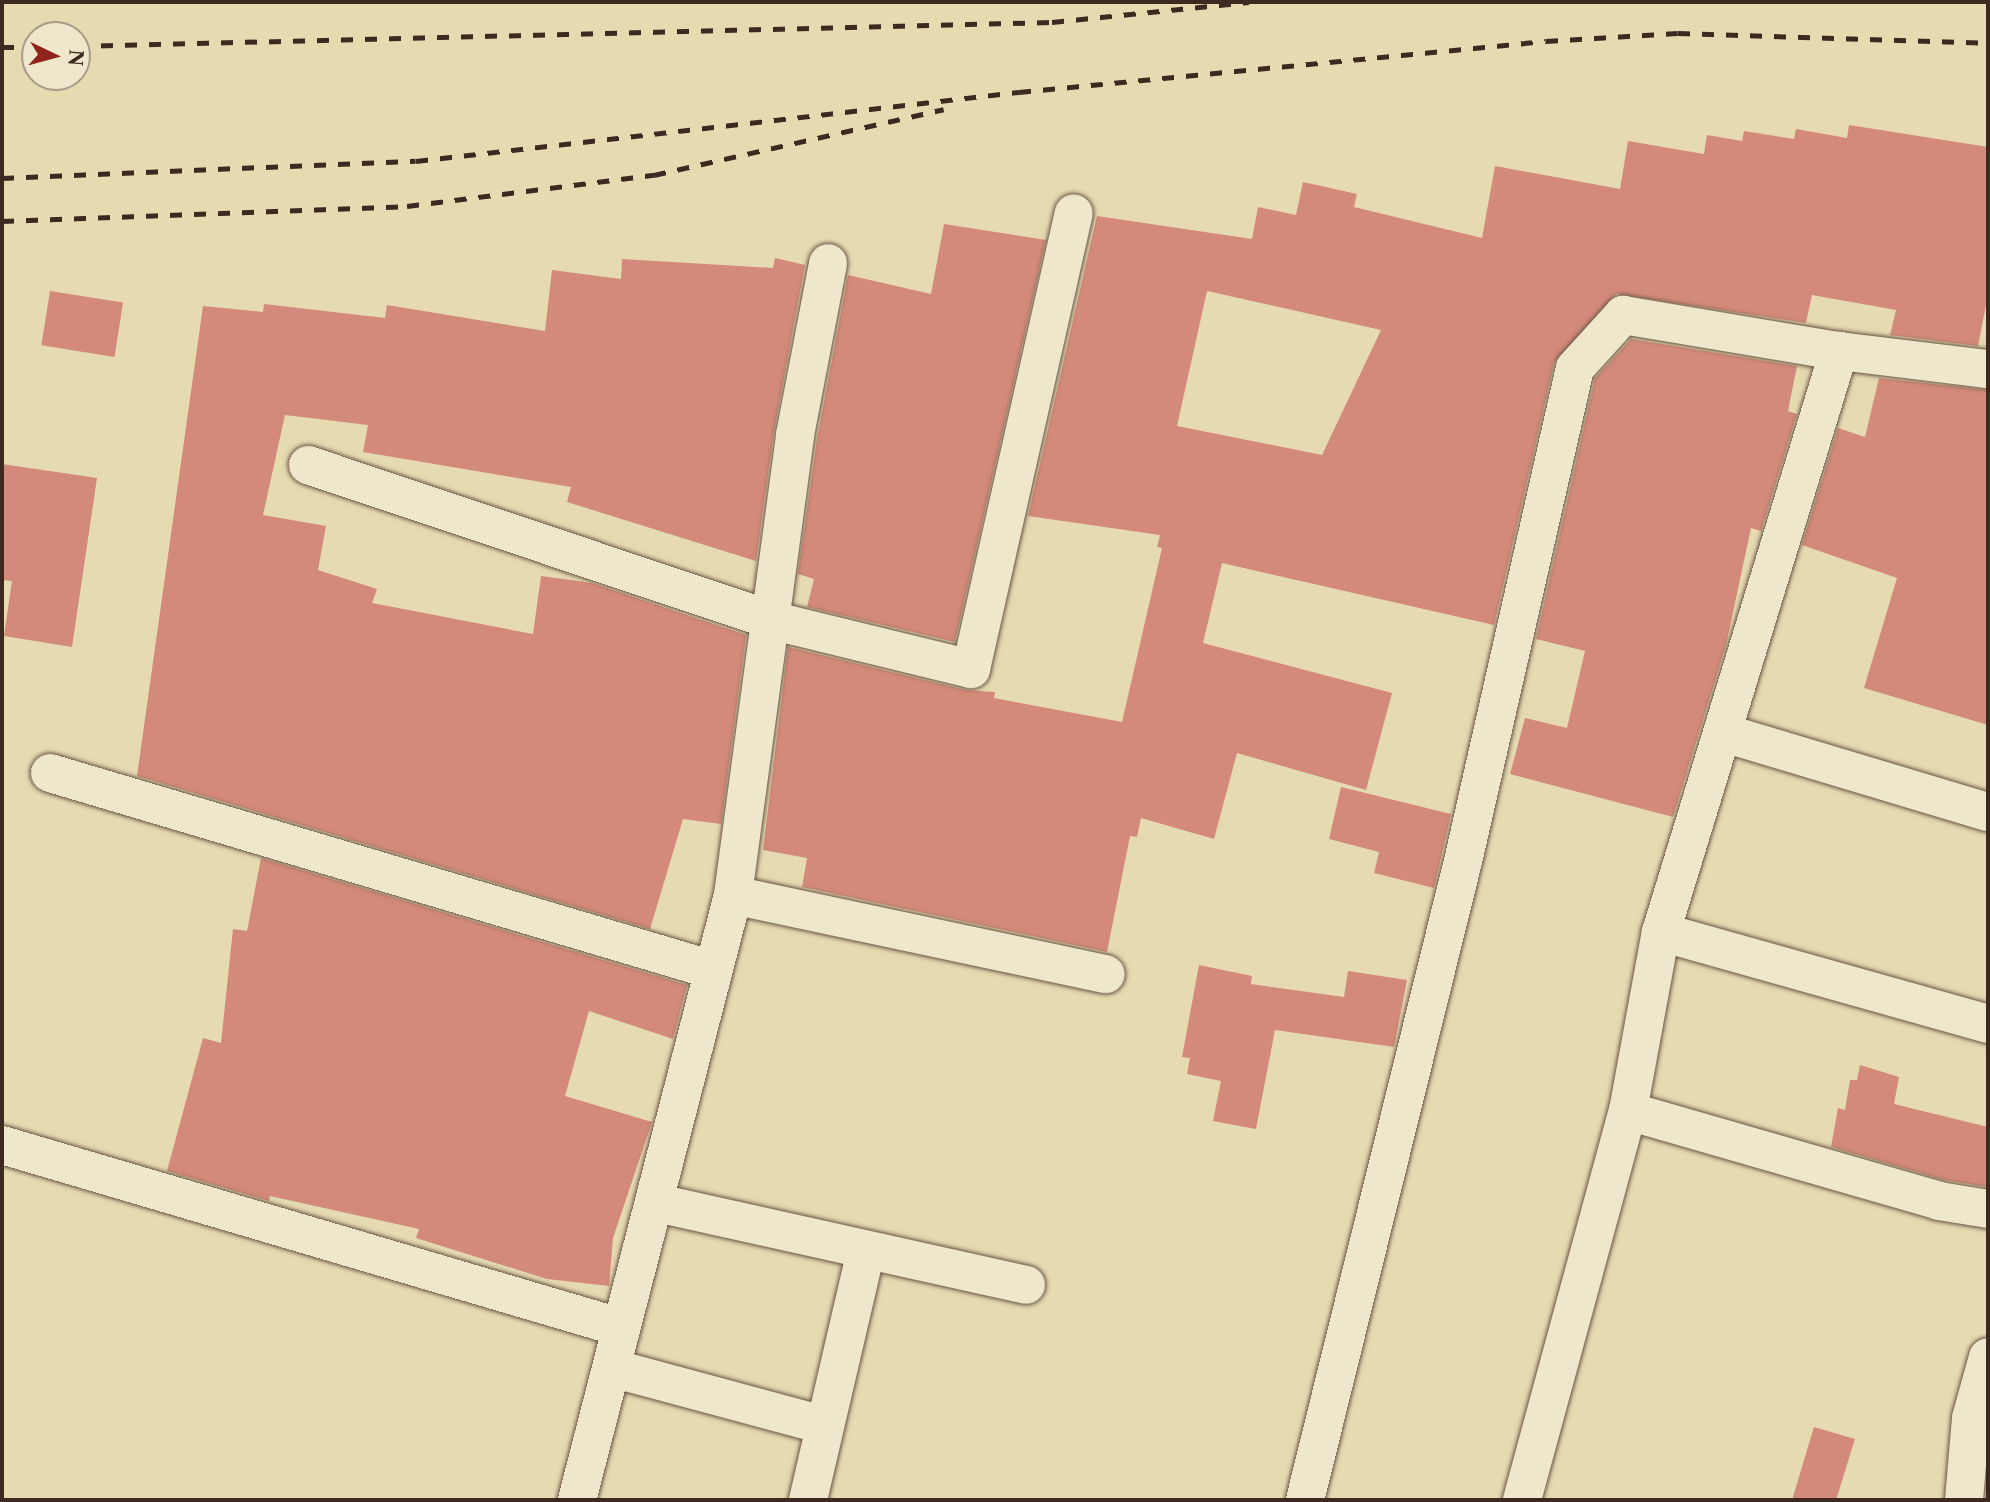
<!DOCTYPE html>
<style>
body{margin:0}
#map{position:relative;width:1990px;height:1502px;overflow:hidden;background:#e6dab1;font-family:"Libre Caslon Text",serif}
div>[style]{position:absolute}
.building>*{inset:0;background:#d48a7a;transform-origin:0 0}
.roads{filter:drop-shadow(0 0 2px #685545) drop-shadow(0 0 2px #685545)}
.minor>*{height:38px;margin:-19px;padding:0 19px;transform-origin:19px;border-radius:19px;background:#efe7cc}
.rail>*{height:5px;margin-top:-2.5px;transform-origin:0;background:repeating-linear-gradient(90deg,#3e2921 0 12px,transparent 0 24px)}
span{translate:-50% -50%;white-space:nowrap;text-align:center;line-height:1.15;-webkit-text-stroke:5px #efe7cc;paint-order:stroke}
.frame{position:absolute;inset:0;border:4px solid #3e2921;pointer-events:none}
.north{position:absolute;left:21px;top:21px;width:70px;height:70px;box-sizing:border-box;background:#efe7cc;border:2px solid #a89b88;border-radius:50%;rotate:95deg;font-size:19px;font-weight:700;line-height:28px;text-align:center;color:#3e2921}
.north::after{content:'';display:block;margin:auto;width:24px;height:32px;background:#8f2418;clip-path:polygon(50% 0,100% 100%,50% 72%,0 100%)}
</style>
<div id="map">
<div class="building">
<i style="clip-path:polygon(evenodd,1849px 125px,1988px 147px,1988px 295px,1978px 346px,1890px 335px,1896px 310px,1812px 295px,1806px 323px,1616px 294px,1554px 363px,1494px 625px,1222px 563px,1203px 643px,1392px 693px,1366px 790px,1237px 753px,1214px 839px,1141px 818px,1137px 837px,1130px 836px,1107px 952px,802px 887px,807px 858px,763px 850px,788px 647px,966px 690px,995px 692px,994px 698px,1122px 722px,1162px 548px,1157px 547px,1160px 535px,1028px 516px,1097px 216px,1252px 239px,1258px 207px,1296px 215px,1303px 182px,1357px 194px,1354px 207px,1482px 238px,1495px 166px,1620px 189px,1628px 141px,1704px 154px,1707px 135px,1742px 141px,1744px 131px,1794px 139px,1796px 129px,1847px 138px,1849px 125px,1207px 291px,1381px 330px,1322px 455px,1177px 426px,1207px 291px)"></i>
<i style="clip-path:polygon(944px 224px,1046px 240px,955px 642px,807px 607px,814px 579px,798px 574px,817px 439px,848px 275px,931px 294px)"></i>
<i style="clip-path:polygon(775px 258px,805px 265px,774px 431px,756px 561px,567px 502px,571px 487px,363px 452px,368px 425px,285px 415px,263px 515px,326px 526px,318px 570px,377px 589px,372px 603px,533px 634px,541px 576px,592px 583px,746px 635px,721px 824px,683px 819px,650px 929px,137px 776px,203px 306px,263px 312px,264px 304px,385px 318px,387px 305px,545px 331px,552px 270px,621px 279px,622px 259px,773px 268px)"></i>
<i style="left:50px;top:291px;width:74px;height:55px;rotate:9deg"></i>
<i style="clip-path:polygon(1631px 339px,1797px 366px,1788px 411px,1797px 414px,1761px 531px,1751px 528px,1726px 645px,1673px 817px,1510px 774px,1525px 718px,1567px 728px,1585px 651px,1536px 639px,1595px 378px)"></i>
<i style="clip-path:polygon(1879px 378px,1988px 390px,1988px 725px,1864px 688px,1897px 578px,1802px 545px,1838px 428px,1865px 437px)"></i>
<i style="clip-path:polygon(2px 464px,97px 478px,72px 647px,4px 636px,12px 581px,2px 580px)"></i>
<i style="clip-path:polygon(1341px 787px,1451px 814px,1434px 888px,1374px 873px,1379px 852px,1329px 839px)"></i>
<i style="clip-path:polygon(261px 858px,687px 985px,673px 1039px,589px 1011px,565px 1096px,652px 1122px,613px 1238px,609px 1286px,547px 1279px,416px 1238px,419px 1229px,270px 1196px,269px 1201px,167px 1171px,203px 1038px,221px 1043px,233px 929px,247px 931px)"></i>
<i style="clip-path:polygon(1199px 965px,1252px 976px,1251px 984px,1344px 997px,1348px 971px,1407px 980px,1394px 1047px,1275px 1030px,1256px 1129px,1213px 1121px,1221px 1081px,1187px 1074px,1190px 1058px,1182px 1057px)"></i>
<i style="clip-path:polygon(1860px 1065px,1899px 1077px,1894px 1104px,1988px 1127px,1988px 1187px,1944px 1180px,1831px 1147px,1838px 1108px,1845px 1110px,1850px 1080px,1857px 1080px)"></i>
<i style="clip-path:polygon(1814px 1427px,1855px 1439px,1836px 1500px,1792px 1500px)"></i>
</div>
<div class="roads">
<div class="minor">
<i style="left:308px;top:465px;width:487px;rotate:18.5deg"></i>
<i style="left:770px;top:620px;width:207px;rotate:13.7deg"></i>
<i style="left:971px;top:669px;width:467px;rotate:-77.3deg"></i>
<i style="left:1724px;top:733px;width:276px;rotate:16.7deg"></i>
<i style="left:50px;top:773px;width:692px;rotate:16.55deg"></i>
<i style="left:733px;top:895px;width:381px;rotate:12deg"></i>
<i style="left:1661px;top:932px;width:340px;rotate:15.7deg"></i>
<i style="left:1628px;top:1111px;width:324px;rotate:16.1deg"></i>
<i style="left:1939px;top:1201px;width:50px;rotate:9.3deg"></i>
<i style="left:2px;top:1145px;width:643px;rotate:16.43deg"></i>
<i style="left:657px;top:1203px;width:378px;rotate:12.5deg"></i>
<i style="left:612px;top:1368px;width:219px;rotate:15.1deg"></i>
<i style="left:577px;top:1500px;width:625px;rotate:-75.54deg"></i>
<i style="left:733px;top:895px;width:464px;rotate:-82.3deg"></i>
<i style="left:795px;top:435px;width:175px;rotate:-79.1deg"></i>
<i style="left:808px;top:1500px;width:256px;rotate:-76.9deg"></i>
<i style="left:1305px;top:1500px;width:662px;rotate:-76.11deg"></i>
<i style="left:1464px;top:857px;width:501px;rotate:-77.21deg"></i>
<i style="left:1575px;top:368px;width:72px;rotate:-47.8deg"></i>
<i style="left:1623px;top:315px;width:219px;rotate:9.5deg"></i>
<i style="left:1839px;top:351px;width:150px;rotate:6.9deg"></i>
<i style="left:1522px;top:1500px;width:403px;rotate:-74.8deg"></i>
<i style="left:1628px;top:1111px;width:182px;rotate:-79.6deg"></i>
<i style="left:1661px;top:932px;width:608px;rotate:-72.97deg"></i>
<i style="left:1964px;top:1500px;width:82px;rotate:-85.1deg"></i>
<i style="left:1971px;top:1418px;width:63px;rotate:-74.4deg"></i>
</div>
</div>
<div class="rail">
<i style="left:77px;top:46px;width:975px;rotate:-1.41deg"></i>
<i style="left:1052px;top:22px;width:198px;rotate:-5.8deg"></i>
<i style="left:2px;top:47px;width:33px"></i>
<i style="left:2px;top:178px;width:414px;rotate:-2.4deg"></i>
<i style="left:416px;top:161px;width:607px;rotate:-6.53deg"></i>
<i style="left:1019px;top:92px;width:529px;rotate:-5.53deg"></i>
<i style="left:1546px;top:41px;width:132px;rotate:-3.5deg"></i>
<i style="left:1678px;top:33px;width:310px;rotate:1.8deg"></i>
<i style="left:2px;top:221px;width:405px;rotate:-2.1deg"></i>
<i style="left:407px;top:206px;width:249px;rotate:-7.2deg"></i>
<i style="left:654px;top:175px;width:297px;rotate:-12.8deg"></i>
</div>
<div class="frame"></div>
<div class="north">N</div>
</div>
